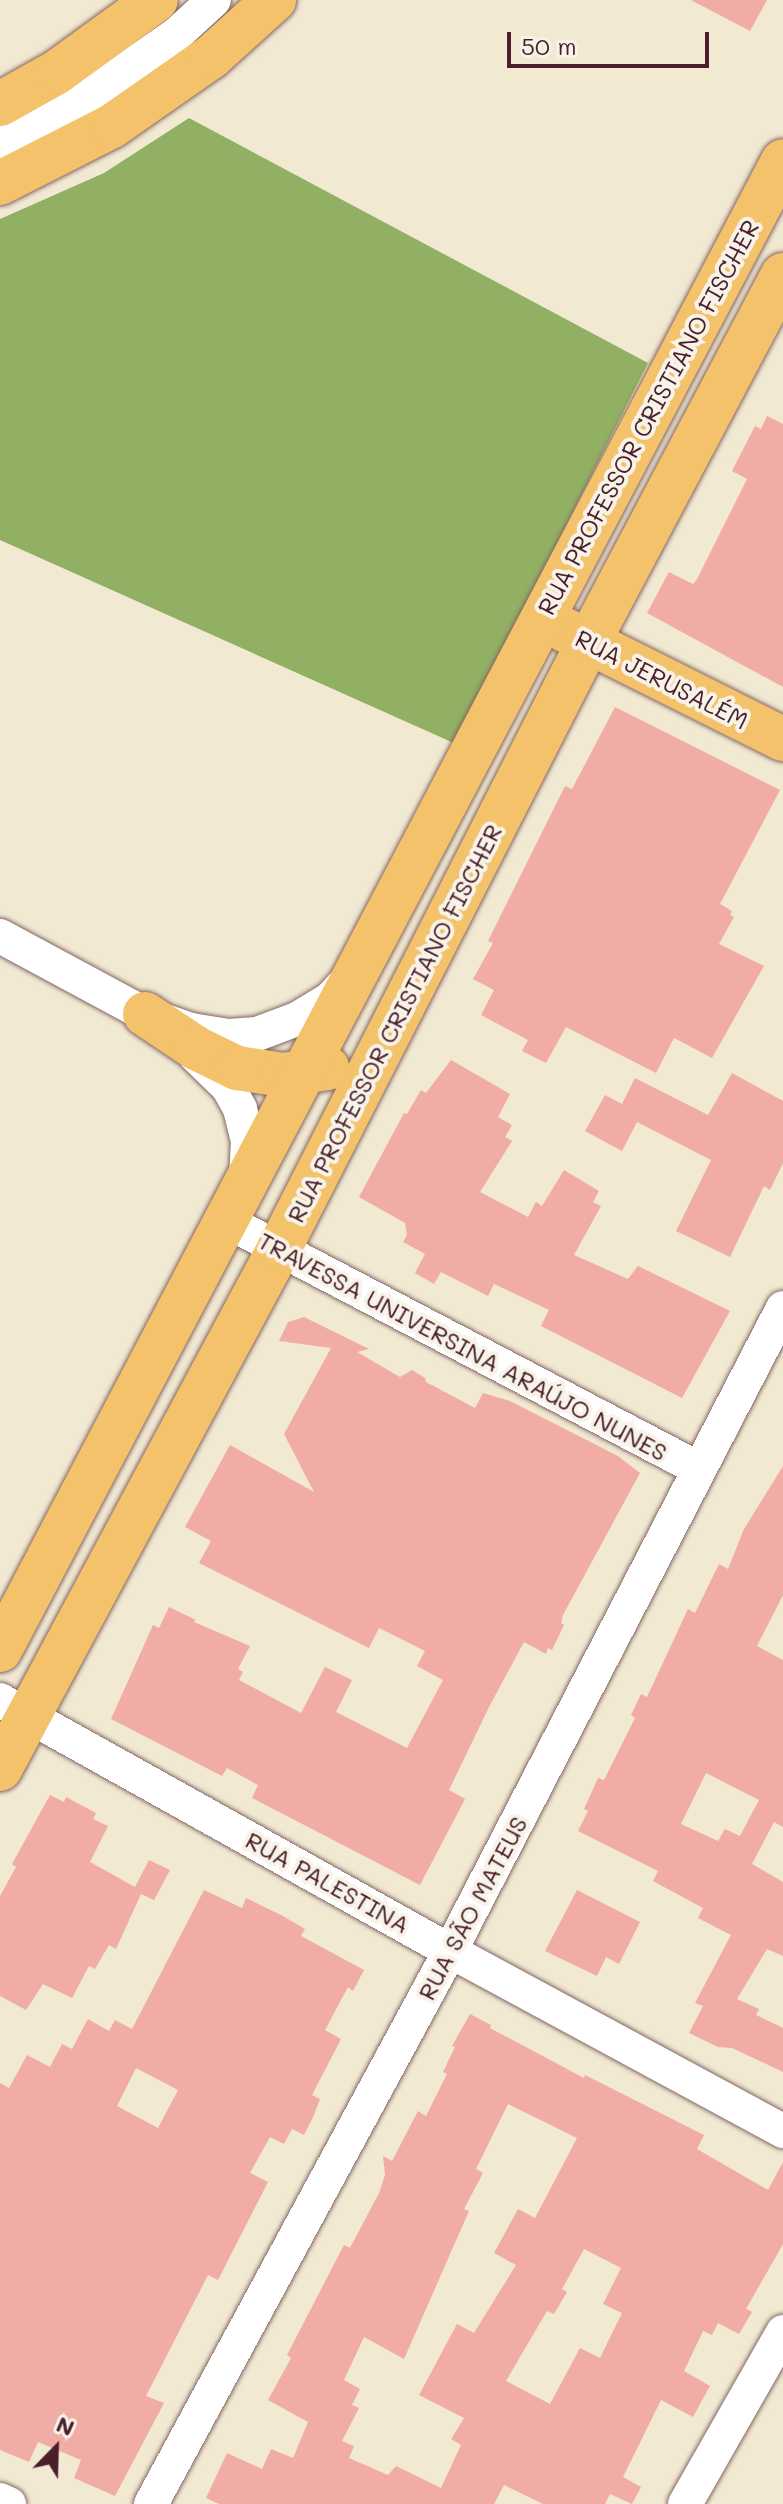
<!DOCTYPE html>
<meta charset="utf-8">
<style>
body{margin:0}
#map{position:relative;width:783px;height:2504px;overflow:hidden;background:#f1e9d2;font-family:Mali,sans-serif}
div>[style]{position:absolute}
.forest>*{inset:0;background:#92b063}
.building>*{inset:0;background:#f0aca5}
.roads{filter:drop-shadow(0 0 2px #846665) drop-shadow(0 0 2px #846665)}
.minor>*{height:34px;margin:-17px;padding:0 17px;transform-origin:17px;border-radius:17px;background:#fff}
.major>*{height:44px;margin:-22px;padding:0 22px;transform-origin:22px;border-radius:22px;background:#f3c26a}
span{translate:-50% -50%;white-space:nowrap;text-align:center;line-height:1.15;-webkit-text-stroke:8px #f7f3e8;paint-order:stroke}
.street-label{font-size:24px;color:#4a1f2b}
.north{position:absolute;left:16px;top:2408px;width:80px;height:80px;-webkit-text-stroke:6px #f7f3e8;paint-order:stroke;rotate:23deg;font-size:22px;font-weight:700;line-height:32px;text-align:center;color:#4a1f2b}
.north::after{content:'';display:block;margin:auto;width:28px;height:36px;background:#4a1f2b;clip-path:polygon(50% 0,100% 100%,50% 72%,0 100%)}
.scale{position:absolute;left:507px;top:32px;width:202px;height:36px;box-sizing:border-box;border:4px solid #4a1f2b;border-top:0;padding-left:10px;font-size:24px;line-height:28px;white-space:nowrap;color:#4a1f2b;-webkit-text-stroke:6px #f7f3e8;paint-order:stroke}
</style>
<div id="map">
<div class="forest">
<i style="clip-path:polygon(189px 118px,648px 363px,456px 744px,0 540px,0 219px,104px 173px)"></i>
</div>
<div class="building">
<i style="clip-path:polygon(691px 0,767px 0,750px 31px)"></i>
<i style="clip-path:polygon(767px 416px,783px 424px,783px 687px,647px 613px,669px 572px,693px 584px,697px 579px,747px 479px,732px 471px,755px 426px,761px 429px)"></i>
<i style="clip-path:polygon(615px 707px,780px 790px,720px 904px,732px 911px,730px 915px,734px 917px,719px 944px,764px 966px,712px 1058px,674px 1038px,656px 1073px,566px 1027px,546px 1063px,522px 1051px,528px 1040px,481px 1015px,494px 990px,473px 979px,493px 943px,488px 941px,565px 786px,572px 789px)"></i>
<i style="clip-path:polygon(451px 1060px,510px 1094px,498px 1117px,512px 1125px,505px 1137px,512px 1141px,480px 1192px,528px 1217px,536px 1202px,542px 1206px,564px 1170px,599px 1191px,593px 1202px,601px 1206px,574px 1255px,628px 1279px,638px 1266px,730px 1311px,682px 1398px,541px 1326px,549px 1310px,494px 1284px,488px 1296px,441px 1272px,434px 1284px,415px 1273px,425px 1254px,403px 1242px,407px 1235px,405px 1223px,359px 1197px,404px 1113px,407px 1114px,421px 1090px,426px 1093px)"></i>
<i style="clip-path:polygon(732px 1073px,783px 1101px,783px 1163px,770px 1190px,764px 1186px,730px 1257px,676px 1231px,711px 1160px,637px 1122px,622px 1151px,585px 1131px,605px 1095px,622px 1104px,635px 1078px,708px 1115px)"></i>
<i style="clip-path:polygon(304px 1317px,369px 1349px,357px 1352px,400px 1377px,412px 1370px,425px 1378px,426px 1382px,475px 1408px,483px 1393px,510px 1401px,618px 1456px,640px 1473px,563px 1615px,561px 1623px,564px 1625px,552px 1650px,548px 1648px,546px 1654px,524px 1642px,490px 1705px,449px 1790px,465px 1799px,420px 1885px,252px 1798px,258px 1785px,227px 1768px,222px 1776px,111px 1719px,153px 1625px,159px 1628px,169px 1607px,196px 1620px,194px 1622px,250px 1646px,238px 1669px,243px 1672px,239px 1680px,301px 1713px,325px 1667px,352px 1680px,336px 1712px,407px 1748px,443px 1680px,417px 1666px,425px 1651px,379px 1628px,369px 1648px,199px 1563px,211px 1541px,185px 1527px,230px 1445px,314px 1492px,284px 1434px,331px 1348px,279px 1341px,288px 1322px)"></i>
<i style="clip-path:polygon(evenodd,783px 1466px,783px 1595px,757px 1646px,783px 1660px,783px 1827px,774px 1822px,752px 1864px,783px 1882px,783px 1956px,767px 1949px,737px 1999px,759px 2009px,756px 2015px,783px 2028px,783px 2072px,732px 2048px,718px 2047px,689px 2033px,703px 2006px,695px 2003px,731px 1935px,698px 1918px,703px 1908px,653px 1881px,658px 1871px,578px 1831px,588px 1811px,584px 1809px,598px 1778px,604px 1780px,635px 1718px,631px 1715px,641px 1694px,647px 1697px,688px 1609px,695px 1613px,719px 1564px,728px 1569px,744px 1529px,783px 1466px,706px 1773px,759px 1800px,740px 1836px,725px 1829px,718px 1841px,681px 1824px,706px 1773px)"></i>
<i style="clip-path:polygon(50px 1795px,64px 1802px,66px 1797px,96px 1813px,93px 1819px,108px 1826px,90px 1862px,135px 1887px,149px 1860px,170px 1870px,154px 1900px,141px 1894px,116px 1949px,109px 1945px,95px 1969px,89px 1966px,72px 1998px,43px 1984px,26px 2010px,0 1996px,0 1896px,16px 1867px,12px 1864px)"></i>
<i style="clip-path:polygon(evenodd,204px 1890px,242px 1908px,246px 1898px,283px 1916px,305px 1929px,301px 1936px,364px 1970px,353px 1991px,348px 1987px,325px 2030px,341px 2039px,312px 2095px,320px 2099px,314px 2115px,304px 2135px,292px 2129px,284px 2144px,270px 2137px,250px 2173px,268px 2182px,218px 2280px,208px 2275px,146px 2396px,164px 2403px,115px 2496px,74px 2478px,81px 2460px,38px 2442px,29px 2462px,0 2450px,0 2083px,9px 2088px,27px 2055px,50px 2067px,62px 2044px,72px 2049px,88px 2019px,109px 2031px,115px 2020px,132px 2029px,204px 1890px,136px 2068px,178px 2090px,158px 2128px,117px 2106px,136px 2068px)"></i>
<i style="clip-path:polygon(577px 1890px,640px 1922px,619px 1964px,606px 1957px,597px 1976px,545px 1951px)"></i>
<i style="clip-path:polygon(evenodd,470px 2014px,491px 2025px,490px 2028px,584px 2078px,585px 2075px,704px 2135px,697px 2149px,768px 2190px,783px 2162px,783px 2244px,746px 2309px,752px 2312px,739px 2334px,718px 2323px,712px 2335px,703px 2331px,684px 2371px,710px 2386px,693px 2417px,661px 2400px,623px 2477px,641px 2487px,632px 2504px,610px 2494px,605px 2504px,543px 2504px,504px 2485px,494px 2504px,219px 2504px,206px 2498px,227px 2453px,262px 2469px,271px 2449px,293px 2458px,308px 2422px,268px 2400px,291px 2358px,287px 2355px,344px 2245px,350px 2248px,379px 2193px,385px 2175px,383px 2156px,392px 2161px,418px 2111px,426px 2116px,447px 2074px,443px 2072px,455px 2047px,452px 2046px,470px 2014px,508px 2104px,577px 2138px,535px 2218px,518px 2209px,494px 2253px,516px 2265px,474px 2333px,457px 2324px,419px 2395px,464px 2418px,451px 2439px,461px 2445px,441px 2488px,396px 2466px,388px 2475px,349px 2458px,354px 2446px,342px 2441px,359px 2408px,352px 2405px,360px 2389px,344px 2380px,364px 2337px,404px 2359px,469px 2211px,464px 2209px,483px 2173px,476px 2169px,508px 2104px,470px 2014px,584px 2249px,621px 2268px,603px 2304px,622px 2313px,600px 2358px,580px 2348px,550px 2404px,506px 2381px,547px 2311px,554px 2314px,567px 2292px,562px 2289px,584px 2249px)"></i>
</div>
<div class="roads">
<div class="minor">
<i style="left:0;top:144px;width:95px;rotate:-28.2deg"></i>
<i style="left:84px;top:99px;width:113px;rotate:-35deg"></i>
<i style="left:177px;top:34px;width:50px;rotate:-42.6deg"></i>
<i style="left:0;top:936px;width:165px;rotate:28.3deg"></i>
<i style="left:145px;top:1014px;width:49px;rotate:19.2deg"></i>
<i style="left:191px;top:1030px;width:38px;rotate:9deg"></i>
<i style="left:229px;top:1036px;width:28px;rotate:-4deg"></i>
<i style="left:257px;top:1034px;width:43px;rotate:-20.6deg"></i>
<i style="left:297px;top:1019px;width:39px;rotate:-31deg"></i>
<i style="left:330px;top:999px;width:22px;rotate:-47deg"></i>
<i style="left:195px;top:1055px;width:46px;rotate:44.1deg"></i>
<i style="left:228px;top:1087px;width:25px;rotate:61deg"></i>
<i style="left:240px;top:1109px;width:32px;rotate:76deg"></i>
<i style="left:248px;top:1140px;width:40px;rotate:92.9deg"></i>
<i style="left:228px;top:1222px;width:532px;rotate:27.67deg"></i>
<i style="left:0;top:1700px;width:515px;rotate:29.15deg"></i>
<i style="left:450px;top:1951px;width:379px;rotate:28.4deg"></i>
<i style="left:0;top:2500px;width:10px;rotate:24deg"></i>
<i style="left:151px;top:2504px;width:629px;rotate:-61.6deg"></i>
<i style="left:450px;top:1951px;width:724px;rotate:-62.62deg"></i>
<i style="left:685px;top:2504px;width:198px;rotate:-60.3deg"></i>
</div>
<div class="major">
<i style="left:0;top:104px;width:65px;rotate:-29.3deg"></i>
<i style="left:57px;top:72px;width:122px;rotate:-36deg"></i>
<i style="left:0;top:183px;width:126px;rotate:-27deg"></i>
<i style="left:112px;top:126px;width:121px;rotate:-34.9deg"></i>
<i style="left:211px;top:57px;width:85px;rotate:-42.1deg"></i>
<i style="left:563px;top:629px;width:246px;rotate:26.6deg"></i>
<i style="left:145px;top:1014px;width:61px;rotate:33.7deg"></i>
<i style="left:196px;top:1048px;width:46px;rotate:26deg"></i>
<i style="left:237px;top:1068px;width:47px;rotate:8.7deg"></i>
<i style="left:283px;top:1075px;width:45px;rotate:-9deg"></i>
<i style="left:0;top:1650px;width:1682px;rotate:-62.26deg"></i>
<i style="left:0;top:1769px;width:590px;rotate:-61.78deg"></i>
<i style="left:279px;top:1249px;width:682px;rotate:-62.98deg"></i>
<i style="left:589px;top:641px;width:414px;rotate:-62.1deg"></i>
</div>
</div>
<div class="street-label">
<span style="left:648px;top:417px;rotate:-62deg">RUA PROFESSOR CRISTIANO FISCHER</span>
<span style="left:662px;top:679px;rotate:27deg">RUA JERUSALÉM</span>
<span style="left:394px;top:1023px;rotate:-63deg">RUA PROFESSOR CRISTIANO FISCHER</span>
<span style="left:463px;top:1346px;rotate:28deg">TRAVESSA UNIVERSINA ARAÚJO NUNES</span>
<span style="left:328px;top:1882px;rotate:29deg">RUA PALESTINA</span>
<span style="left:472px;top:1908px;rotate:-62deg">RUA SÃO MATEUS</span>
</div>
<div class="north">N</div>
<div class="scale">50 m</div>
</div>
